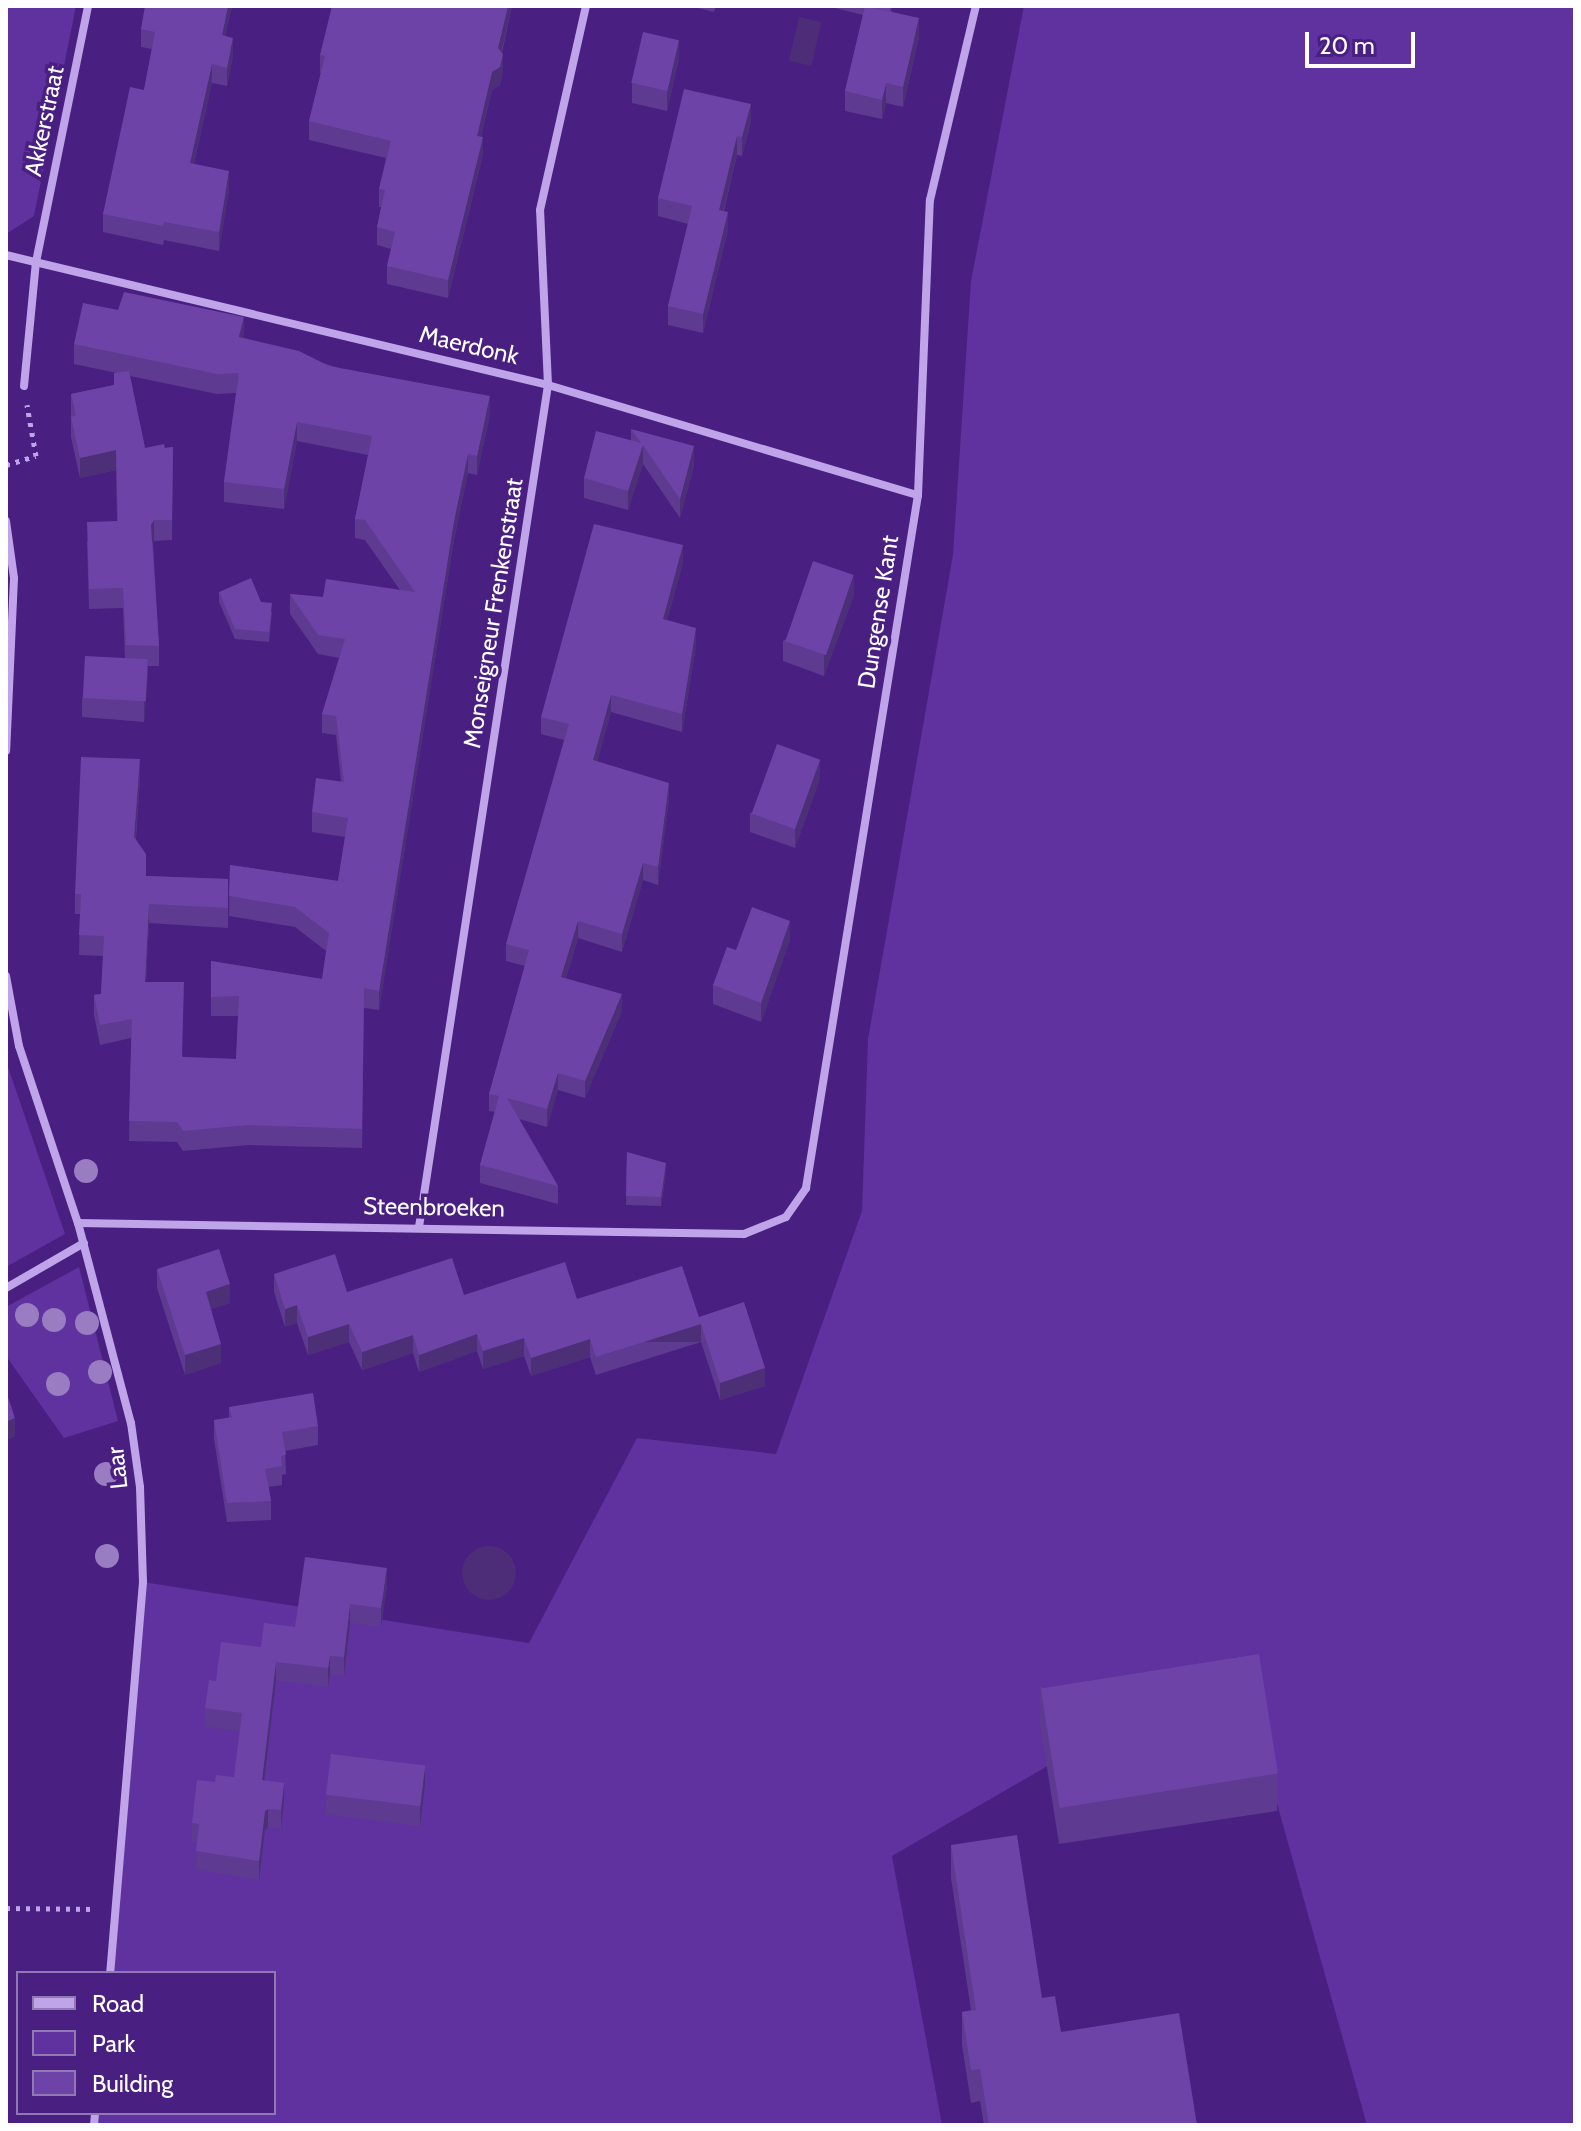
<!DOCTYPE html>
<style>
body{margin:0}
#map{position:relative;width:1581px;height:2131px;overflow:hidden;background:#491f81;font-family:Cabin,sans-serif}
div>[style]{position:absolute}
.green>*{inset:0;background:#5f329f}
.water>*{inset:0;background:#4d2d77;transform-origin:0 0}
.round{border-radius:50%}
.path>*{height:5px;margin-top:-2.5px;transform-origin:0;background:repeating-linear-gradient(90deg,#c0a4e9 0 4px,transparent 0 10px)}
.minor>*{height:8px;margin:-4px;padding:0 4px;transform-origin:4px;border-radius:4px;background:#c0a4e9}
.trees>*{width:24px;height:24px;margin:-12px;border-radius:50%;background:#997cc1}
.wall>*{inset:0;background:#5e3a90}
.shaded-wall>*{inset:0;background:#4c2f76;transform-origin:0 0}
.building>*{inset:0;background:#6d43a8;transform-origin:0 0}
span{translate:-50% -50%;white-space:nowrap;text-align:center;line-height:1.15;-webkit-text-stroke:7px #491f81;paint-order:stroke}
.street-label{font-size:24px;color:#fff}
.frame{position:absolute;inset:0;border:8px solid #fff;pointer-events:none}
.legend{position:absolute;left:16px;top:1971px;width:260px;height:144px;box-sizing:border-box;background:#491f81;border:2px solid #9279b3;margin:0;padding:10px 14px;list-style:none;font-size:24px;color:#fff}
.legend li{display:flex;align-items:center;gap:16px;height:40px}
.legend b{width:40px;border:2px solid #9279b3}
.scale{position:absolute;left:1305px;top:32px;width:110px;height:36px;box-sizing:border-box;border:4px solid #fff;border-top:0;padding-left:10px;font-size:24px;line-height:28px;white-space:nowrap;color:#fff;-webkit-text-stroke:6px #491f81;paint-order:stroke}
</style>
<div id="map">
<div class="green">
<i style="clip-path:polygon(6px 6px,76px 6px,34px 216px,6px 234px)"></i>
<i style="clip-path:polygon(1024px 6px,1575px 6px,1575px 2125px,1367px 2125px,1236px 1657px,892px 1856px,942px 2125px,94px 2125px,95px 2113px,274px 2113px,274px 1973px,110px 1973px,143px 1582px,529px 1643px,637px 1438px,776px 1454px,862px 1211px,868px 1039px,953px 555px,971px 281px)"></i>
<i style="clip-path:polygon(6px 1061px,65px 1234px,6px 1267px)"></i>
<i style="clip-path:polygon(79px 1267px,118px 1421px,64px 1438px,6px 1356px,6px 1307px)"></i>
</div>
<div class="water">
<i style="left:799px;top:17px;width:23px;height:45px;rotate:13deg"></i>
<i class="round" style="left:462px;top:1546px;width:54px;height:54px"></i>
</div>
<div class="path">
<i style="left:6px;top:465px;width:31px;rotate:-17deg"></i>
<i style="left:36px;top:456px;width:52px;rotate:-100deg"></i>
<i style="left:6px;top:1908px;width:90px;rotate:0.6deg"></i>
</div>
<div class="minor">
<i style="left:6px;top:255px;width:557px;rotate:13.49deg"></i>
<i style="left:548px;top:385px;width:386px;rotate:16.6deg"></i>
<i style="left:24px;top:386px;width:125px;rotate:-84.5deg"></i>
<i style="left:36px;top:262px;width:261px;rotate:-78.5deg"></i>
<i style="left:6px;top:521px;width:58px;rotate:82deg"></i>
<i style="left:14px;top:578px;width:173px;rotate:92.6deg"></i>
<i style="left:6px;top:976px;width:71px;rotate:79.5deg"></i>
<i style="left:19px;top:1046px;width:187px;rotate:71.6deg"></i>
<i style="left:78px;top:1223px;width:207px;rotate:75.2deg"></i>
<i style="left:131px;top:1423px;width:65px;rotate:82deg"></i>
<i style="left:140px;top:1487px;width:95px;rotate:88.2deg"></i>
<i style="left:143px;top:1582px;width:392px;rotate:94.8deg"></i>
<i style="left:78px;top:1223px;width:666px;rotate:0.95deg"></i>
<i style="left:744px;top:1234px;width:45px;rotate:-22deg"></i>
<i style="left:786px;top:1217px;width:35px;rotate:-55deg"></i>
<i style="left:806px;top:1188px;width:702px;rotate:-80.82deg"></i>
<i style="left:918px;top:495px;width:295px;rotate:-87.7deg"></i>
<i style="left:930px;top:200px;width:199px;rotate:-76.7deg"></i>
<i style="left:419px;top:1227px;width:852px;rotate:-81.29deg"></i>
<i style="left:548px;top:385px;width:175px;rotate:-92.6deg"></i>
<i style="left:540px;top:210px;width:209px;rotate:-77.3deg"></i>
<i style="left:6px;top:1288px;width:90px;rotate:-30deg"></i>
<i style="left:94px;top:2125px;width:12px;rotate:-85deg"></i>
</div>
<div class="trees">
<i style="left:86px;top:1171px"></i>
<i style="left:27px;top:1315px"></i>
<i style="left:54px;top:1320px"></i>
<i style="left:87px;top:1323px"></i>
<i style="left:100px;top:1372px"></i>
<i style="left:58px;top:1384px"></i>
<i style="left:106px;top:1474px"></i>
<i style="left:107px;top:1556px"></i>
</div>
<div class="wall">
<i style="clip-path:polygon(232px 6px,225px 36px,233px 56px,227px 86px,212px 83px,194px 164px,229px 189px,219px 251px,164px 240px,163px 245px,103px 232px,103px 214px,144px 90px,152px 49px,141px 47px,141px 29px)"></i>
<i style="clip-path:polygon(512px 6px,502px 53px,503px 72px,500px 85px,492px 90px,481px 137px,483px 155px,448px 298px,387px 284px,387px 266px,391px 249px,377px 245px,377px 227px,381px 207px,379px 207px,379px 189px,386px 158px,309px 140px,309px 121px,321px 73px,320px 73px,320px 55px)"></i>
<i style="clip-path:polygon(690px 6px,716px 6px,714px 12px)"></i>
<i style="clip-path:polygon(827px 6px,892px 6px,891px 11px,919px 37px,903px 107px,886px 103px,882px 119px,845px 111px,845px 91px,863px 15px)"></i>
<i style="clip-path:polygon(679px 59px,667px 111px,632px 103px,632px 83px)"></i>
<i style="clip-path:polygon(751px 122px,742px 156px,737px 155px,724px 211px,728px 230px,703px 333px,668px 325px,668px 306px,688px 224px,658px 216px,658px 198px)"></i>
<i style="clip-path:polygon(243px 338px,490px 415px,477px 475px,468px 473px,454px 540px,379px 1010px,364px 1008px,362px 1148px,249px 1145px,183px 1151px,177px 1142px,129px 1141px,131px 1038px,100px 1045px,94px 1015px,94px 995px,101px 994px,103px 956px,79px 955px,80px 914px,75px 914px,75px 894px,140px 778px,136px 839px,146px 876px,228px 879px,228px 928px,149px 923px,146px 982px,183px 1057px,236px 1059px,238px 1016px,211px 1016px,211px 961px,322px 979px,326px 951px,295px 927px,229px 916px,230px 865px,338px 881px,345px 837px,312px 832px,312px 812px,341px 781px,336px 735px,322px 733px,322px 714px,339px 658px,318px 654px,290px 614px,290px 594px,323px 597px,400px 590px,365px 540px,355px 538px,355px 519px,368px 455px,297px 441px,284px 509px,224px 502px,224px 482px,236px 393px,217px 394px,130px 376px,145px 448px,165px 448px,173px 447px,172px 540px,154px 541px,153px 543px,159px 646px,159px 666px,148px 666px,144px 722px,82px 717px,82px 698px,125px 658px,123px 608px,89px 609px,87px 542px,117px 521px,116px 470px,80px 478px,71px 437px,71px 394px,114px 385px,117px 373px,74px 364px,74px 344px)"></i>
<i style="clip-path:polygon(631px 429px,694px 466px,680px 518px,643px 464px,628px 510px,584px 498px,584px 478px,631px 441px)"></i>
<i style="clip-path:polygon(683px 563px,667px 620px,696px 646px,682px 732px,611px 712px,597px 762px,669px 800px,658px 885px,643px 880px,622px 952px,578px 938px,566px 978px,622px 1011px,585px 1098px,558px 1090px,547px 1127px,519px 1119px,558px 1186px,558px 1204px,480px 1183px,480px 1165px,495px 1112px,489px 1111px,489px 1094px,525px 966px,506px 961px,506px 944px,564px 740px,541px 734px,541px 717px)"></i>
<i style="clip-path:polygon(219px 592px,261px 602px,272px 612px,269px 642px,235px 639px,219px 602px)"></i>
<i style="clip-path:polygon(854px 595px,824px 676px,783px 661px,783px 641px)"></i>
<i style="clip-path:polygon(820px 779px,795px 848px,750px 832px,750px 813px)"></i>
<i style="clip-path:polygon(790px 940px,761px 1022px,713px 1004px,713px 985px,736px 950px)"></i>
<i style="clip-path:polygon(627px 1152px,666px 1173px,661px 1206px,626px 1205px)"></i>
<i style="clip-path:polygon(157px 1269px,230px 1303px,211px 1309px,221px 1363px,185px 1375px,157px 1288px)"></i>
<i style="clip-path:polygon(274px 1274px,347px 1292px,577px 1299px,699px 1317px,765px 1386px,720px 1400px,701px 1342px,596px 1375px,590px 1357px,531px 1376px,524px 1356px,483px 1369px,477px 1351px,419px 1372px,413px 1353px,362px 1370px,349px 1342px,308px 1355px,297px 1323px,285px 1327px,274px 1292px)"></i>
<i style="clip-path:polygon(229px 1407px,318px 1426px,318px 1445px,285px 1451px,286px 1474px,282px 1475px,282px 1485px,269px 1487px,271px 1501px,271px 1520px,227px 1522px,214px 1439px,214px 1420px,229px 1418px)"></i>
<i style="clip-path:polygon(387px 1586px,381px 1627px,350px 1623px,344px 1676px,330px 1674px,328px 1687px,276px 1680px,264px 1780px,284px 1801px,281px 1829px,268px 1827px,265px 1830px,259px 1880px,196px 1869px,197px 1842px,192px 1842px,192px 1823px,215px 1782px,234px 1777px,240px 1731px,205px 1727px,205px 1708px,216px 1681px,261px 1647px,295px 1627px)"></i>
<i style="clip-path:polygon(1040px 1686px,1277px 1774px,1277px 1811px,1059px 1844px,1040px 1723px)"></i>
<i style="clip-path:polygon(425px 1784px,420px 1826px,326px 1815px,326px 1795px)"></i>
<i style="clip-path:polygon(951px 1845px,1061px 2032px,1197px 2125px,984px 2125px,980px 2101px,971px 2103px,962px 2045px,962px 2012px,971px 2010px,951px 1878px)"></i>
</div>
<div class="shaded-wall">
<i style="clip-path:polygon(228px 6px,232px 6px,222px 54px,222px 35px)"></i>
<i style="clip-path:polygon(508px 6px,512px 6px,498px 66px,498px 48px)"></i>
<i style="clip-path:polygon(919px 18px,919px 37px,903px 107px,903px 87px)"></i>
<i style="clip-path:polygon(233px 38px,233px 56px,227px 86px,227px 68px)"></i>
<i style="clip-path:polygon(679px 40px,679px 59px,667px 111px,667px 91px)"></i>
<i style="clip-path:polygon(503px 54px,503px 72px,500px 85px,492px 90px,477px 154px,477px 136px,492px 72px)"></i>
<i style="clip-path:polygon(212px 64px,212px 83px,190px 181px,190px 163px)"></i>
<i style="clip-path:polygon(886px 83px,886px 103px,882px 119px,882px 100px)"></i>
<i style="clip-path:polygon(751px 104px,751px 122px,742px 156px,742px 137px)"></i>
<i style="clip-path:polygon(737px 136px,737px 155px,719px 228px,719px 210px)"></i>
<i style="clip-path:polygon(483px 137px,483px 155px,448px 298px,448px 280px)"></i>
<i style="clip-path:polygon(229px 171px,229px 189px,219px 251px,219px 232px)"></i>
<i style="clip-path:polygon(728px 212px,728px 230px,703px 333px,703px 314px)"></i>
<i style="clip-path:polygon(244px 317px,244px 336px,239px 357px,239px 337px)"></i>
<i style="clip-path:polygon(490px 396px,490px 415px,477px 475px,477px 456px)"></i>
<i style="clip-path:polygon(297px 422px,297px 441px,284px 509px,284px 489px)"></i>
<i style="clip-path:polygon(643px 445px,643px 464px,628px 510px,628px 491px)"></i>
<i style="clip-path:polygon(694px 446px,694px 466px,680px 518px,680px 499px)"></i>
<i style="clip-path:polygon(116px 450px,116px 470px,80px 478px,80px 458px)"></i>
<i style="clip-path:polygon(468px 454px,468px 473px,454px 540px,379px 1010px,379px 991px,454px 521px)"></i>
<i style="clip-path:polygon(154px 520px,154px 541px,151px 545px,151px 525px)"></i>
<i style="clip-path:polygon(683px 545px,683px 563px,663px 636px,663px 619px)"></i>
<i style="clip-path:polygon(854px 575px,854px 595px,824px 676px,824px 656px)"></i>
<i style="clip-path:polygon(696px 628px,696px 646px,682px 732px,682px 714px)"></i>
<i style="clip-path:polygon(148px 659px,148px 679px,144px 722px,144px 703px)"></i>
<i style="clip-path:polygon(611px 695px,611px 712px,593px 778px,593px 760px)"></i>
<i style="clip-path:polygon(140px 759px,140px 778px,134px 857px,134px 837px)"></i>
<i style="clip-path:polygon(820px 760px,820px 779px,795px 848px,795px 829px)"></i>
<i style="clip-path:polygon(669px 783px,669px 800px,658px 885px,658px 867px)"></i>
<i style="clip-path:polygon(643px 863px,643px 880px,622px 952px,622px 934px)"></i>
<i style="clip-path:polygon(149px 904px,149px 923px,145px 1002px,145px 982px)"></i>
<i style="clip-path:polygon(578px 921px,578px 938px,561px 994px,561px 977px)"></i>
<i style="clip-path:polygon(790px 921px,790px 940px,761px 1022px,761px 1003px)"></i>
<i style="clip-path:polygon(622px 994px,622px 1011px,585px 1098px,585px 1081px)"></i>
<i style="clip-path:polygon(558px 1073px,558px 1090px,547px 1127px,547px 1109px)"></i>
<i style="clip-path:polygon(666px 1163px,666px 1173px,661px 1206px,661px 1197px)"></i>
<i style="clip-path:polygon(230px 1284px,230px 1303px,206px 1311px,206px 1292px)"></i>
<i style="clip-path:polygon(297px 1305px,297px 1323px,285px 1327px,285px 1309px)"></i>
<i style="clip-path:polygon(349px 1324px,349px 1342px,308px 1355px,308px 1337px)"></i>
<i style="left:701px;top:1324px;width:18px;height:110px;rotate:90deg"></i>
<i style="clip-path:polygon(477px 1334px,477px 1351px,419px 1372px,419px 1355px)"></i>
<i style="clip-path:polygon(413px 1335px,413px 1353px,362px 1370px,362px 1352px)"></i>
<i style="clip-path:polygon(524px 1338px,524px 1356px,483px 1369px,483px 1351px)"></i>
<i style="clip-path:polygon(590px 1339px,590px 1357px,531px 1376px,531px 1358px)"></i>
<i style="clip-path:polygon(221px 1344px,221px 1363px,185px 1375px,185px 1355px)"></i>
<i style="clip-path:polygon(765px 1368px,765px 1386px,720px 1400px,720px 1383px)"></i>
<i style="clip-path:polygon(15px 1418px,15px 1437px,6px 1440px,6px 1422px)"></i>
<i style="clip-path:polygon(387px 1568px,387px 1586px,381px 1627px,381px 1608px)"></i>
<i style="clip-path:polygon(350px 1604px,350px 1623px,344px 1676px,344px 1657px)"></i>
<i style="clip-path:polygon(330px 1656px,330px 1674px,328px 1687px,328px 1668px)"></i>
<i style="clip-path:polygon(276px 1662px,276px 1680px,262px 1799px,262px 1780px)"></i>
<i style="clip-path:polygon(425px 1765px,425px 1784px,420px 1826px,420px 1806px)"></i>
<i style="clip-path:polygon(284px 1783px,284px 1801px,281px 1829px,281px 1810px)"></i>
<i style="clip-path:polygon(268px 1809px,268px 1827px,265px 1830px,259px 1880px,259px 1861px,265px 1811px)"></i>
</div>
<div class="building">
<i style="clip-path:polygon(145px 6px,228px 6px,222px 35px,233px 38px,227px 68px,212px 64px,190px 163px,229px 171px,219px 232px,164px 222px,163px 226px,103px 214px,130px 87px,144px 90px,155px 32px,141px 29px)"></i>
<i style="clip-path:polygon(332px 6px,508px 6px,498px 48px,503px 54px,500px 67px,492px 72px,477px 136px,483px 137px,448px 280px,387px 266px,395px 232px,377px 227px,385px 190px,379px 189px,391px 141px,309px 121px,325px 56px,320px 55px)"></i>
<i style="clip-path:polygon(865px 6px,919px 18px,903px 87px,886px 83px,882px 100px,845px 91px)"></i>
<i style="clip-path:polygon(868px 6px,890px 6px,889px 11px)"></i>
<i style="left:643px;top:32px;width:37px;height:52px;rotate:13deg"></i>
<i style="clip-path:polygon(684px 89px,751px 104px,742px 137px,737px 136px,719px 210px,728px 212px,703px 314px,668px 306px,692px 206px,658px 198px)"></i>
<i style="clip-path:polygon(124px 292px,244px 317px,239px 337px,299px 351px,329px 366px,490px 396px,477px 456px,468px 454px,454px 521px,379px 991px,364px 988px,362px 1129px,249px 1125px,183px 1131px,177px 1122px,129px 1121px,132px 1019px,100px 1025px,94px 995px,101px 994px,104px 936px,79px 935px,81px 894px,75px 894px,81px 757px,140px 759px,134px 837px,146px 854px,146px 876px,228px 879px,228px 908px,149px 904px,145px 982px,184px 982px,182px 1057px,236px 1059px,239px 996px,211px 997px,211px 961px,322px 979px,329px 933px,295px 907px,229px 896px,230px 865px,338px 881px,348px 818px,312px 812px,316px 778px,344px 782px,336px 716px,322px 714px,345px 639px,318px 635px,290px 594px,323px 597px,326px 579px,415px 592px,365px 520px,355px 519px,372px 436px,297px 422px,284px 489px,224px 482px,239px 373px,217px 374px,74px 344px,83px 303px,118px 310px)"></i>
<i style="clip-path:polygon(129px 371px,145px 448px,164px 444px,165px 448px,173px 447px,172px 520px,154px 520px,151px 525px,159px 646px,126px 645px,123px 588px,89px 589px,87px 522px,118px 521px,116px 450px,80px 458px,71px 417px,76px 415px,71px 394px,114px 385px,114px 373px)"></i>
<i style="clip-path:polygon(631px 429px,694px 446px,680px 499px,643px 445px,628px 491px,584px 478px,596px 431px,641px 443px)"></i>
<i style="clip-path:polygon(594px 524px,683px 545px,663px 619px,696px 628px,682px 714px,611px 695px,593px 760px,669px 783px,658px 867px,643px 863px,622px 934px,578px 921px,561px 977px,622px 994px,585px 1081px,558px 1073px,547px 1109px,507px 1098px,558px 1186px,480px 1165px,499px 1096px,489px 1094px,529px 950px,506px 944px,569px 724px,541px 717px)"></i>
<i style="left:813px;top:561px;width:43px;height:85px;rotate:19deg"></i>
<i style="clip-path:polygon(251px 578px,261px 602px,272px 603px,269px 632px,235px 629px,219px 592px)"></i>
<i style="left:85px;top:656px;width:63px;height:42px;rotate:3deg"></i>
<i style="left:777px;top:744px;width:46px;height:74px;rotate:20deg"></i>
<i style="clip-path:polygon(752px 907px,790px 921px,761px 1003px,713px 985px,727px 947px,736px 950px)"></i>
<i style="clip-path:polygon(627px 1152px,666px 1163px,661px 1197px,626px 1196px)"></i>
<i style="clip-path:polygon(219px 1249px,230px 1284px,206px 1292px,221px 1344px,185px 1355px,157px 1269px)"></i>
<i style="clip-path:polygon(335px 1254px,347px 1292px,452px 1258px,464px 1295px,565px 1262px,577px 1299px,682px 1266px,699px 1317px,744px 1302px,765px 1368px,720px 1383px,701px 1324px,596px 1357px,590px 1339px,531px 1358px,524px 1338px,483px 1351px,477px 1334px,419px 1355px,413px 1335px,362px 1352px,349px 1324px,308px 1337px,297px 1305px,285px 1309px,274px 1274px)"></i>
<i style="clip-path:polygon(6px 1391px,15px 1418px,6px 1422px)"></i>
<i style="clip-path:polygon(313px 1393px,318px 1426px,282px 1432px,286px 1455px,281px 1456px,282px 1466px,265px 1469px,271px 1501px,227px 1503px,214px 1420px,232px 1417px,229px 1407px)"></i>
<i style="clip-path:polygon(305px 1557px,387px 1568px,381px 1608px,350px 1604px,344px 1657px,330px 1656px,328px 1668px,276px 1662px,262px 1780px,284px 1783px,281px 1810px,268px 1809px,265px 1811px,259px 1861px,196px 1851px,199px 1824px,192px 1823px,197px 1780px,215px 1782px,216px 1775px,234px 1777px,242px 1713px,205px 1708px,209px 1680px,216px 1681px,221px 1642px,261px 1647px,264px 1623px,295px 1627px)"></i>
<i style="left:1259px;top:1654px;width:121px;height:221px;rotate:81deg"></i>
<i style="left:331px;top:1754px;width:95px;height:41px;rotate:7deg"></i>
<i style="clip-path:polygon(1017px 1835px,1042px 1998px,1055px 1996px,1061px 2032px,1179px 2013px,1197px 2125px,989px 2125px,980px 2069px,971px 2070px,962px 2012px,976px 2010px,951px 1845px)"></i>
</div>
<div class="street-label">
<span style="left:44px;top:121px;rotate:-78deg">Akkerstraat</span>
<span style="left:469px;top:345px;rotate:13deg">Maerdonk</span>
<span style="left:878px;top:612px;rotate:-81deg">Dungense Kant</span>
<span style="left:493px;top:613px;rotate:-81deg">Monseigneur Frenkenstraat</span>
<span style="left:434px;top:1207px;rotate:1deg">Steenbroeken</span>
<span style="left:117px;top:1468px;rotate:-96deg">Laar</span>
</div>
<div class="frame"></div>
<ul class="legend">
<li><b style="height:10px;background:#c0a4e9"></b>Road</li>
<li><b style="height:22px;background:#5f329f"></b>Park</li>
<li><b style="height:22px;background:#6d43a8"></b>Building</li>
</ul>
<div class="scale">20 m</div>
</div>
